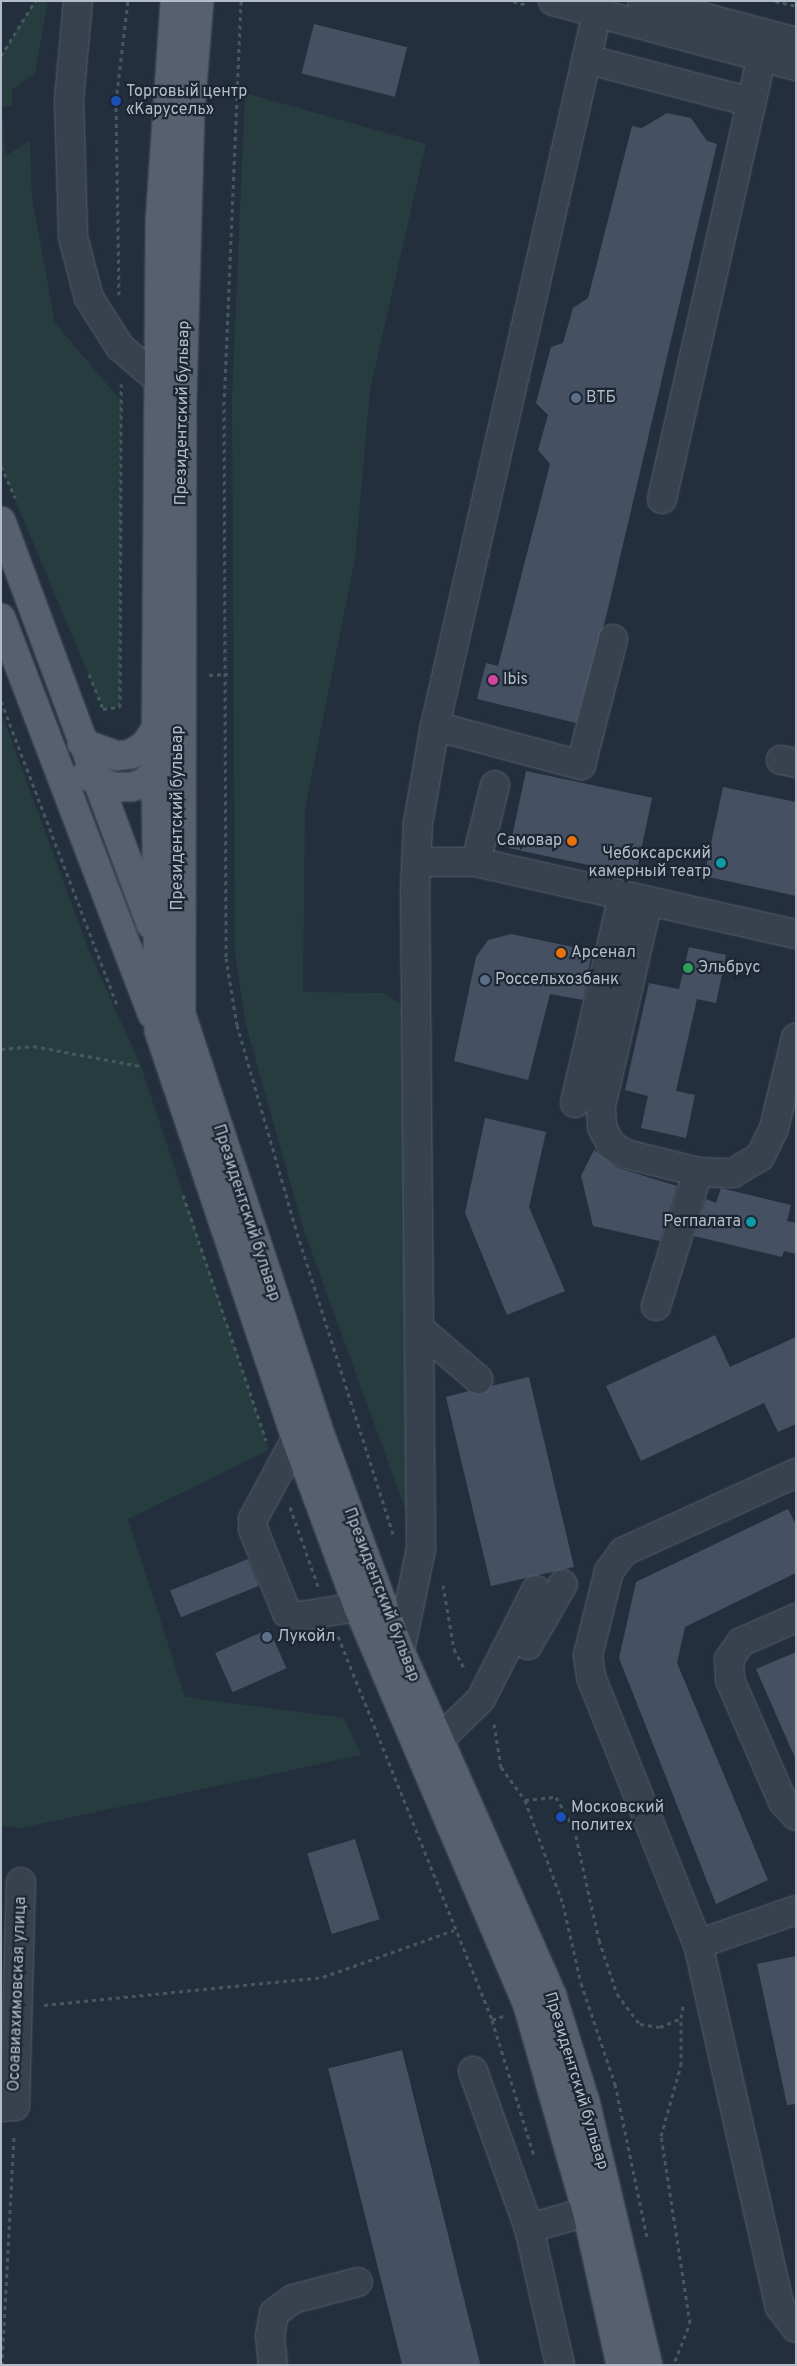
<!DOCTYPE html>
<meta charset="utf-8">
<style>
body{margin:0}
#map{position:relative;width:797px;height:2366px;overflow:hidden;background:#242f3e;font-family:Overpass,sans-serif}
div>[style]{position:absolute}
.green>*{inset:0;background:#263c3f}
.building>*{inset:0;background:#455162;transform-origin:0 0}
.path>*{height:3px;margin-top:-1.5px;transform-origin:0;background:repeating-linear-gradient(90deg,#44595c 0 4px,transparent 0 8px)}
.roads{filter:drop-shadow(0 0 1px #565f6c) drop-shadow(0 0 1px #565f6c)}
.minor>*{height:28px;margin:-14px;padding:0 14px;transform-origin:14px;border-radius:14px;background:#38414e}
.major>*{height:28px;margin:-14px;padding:0 14px;transform-origin:14px;border-radius:14px;background:#56606e}
.dots>*{width:14px;height:14px;translate:-50% -50%;box-sizing:border-box;border:2px solid #1d2633;border-radius:50%}
span{translate:-50% -50%;white-space:nowrap;text-align:center;line-height:1.15;-webkit-text-stroke:4.5px #1d2633;paint-order:stroke}
.poi-label{font-size:16px;color:#b4bcc9}
.left{translate:0 -50%;text-align:left}
.right{translate:-100% -50%;text-align:right}
.street-label{font-size:16px;color:#b4bcc9}
.frame{position:absolute;inset:0;border:2px solid #b4bcc9;pointer-events:none}
</style>
<div id="map">
<div class="green">
<i style="clip-path:polygon(35px 1px,48px 1px,35px 73px,12px 90px,12px 105px,2px 108px,6px 156px,30px 140px,32px 198px,55px 323px,122px 402px,120px 707px,103px 709px,1px 466px,1px 56px)"></i>
<i style="clip-path:polygon(245px 93px,426px 144px,370px 390px,355px 559px,305px 809px,303px 992px,384px 993px,403px 1006px,410px 1522px,303px 1228px,246px 1025px,235px 954px,232px 399px)"></i>
<i style="clip-path:polygon(1px 712px,89px 951px,140px 1064px,269px 1450px,128px 1519px,185px 1697px,344px 1718px,361px 1755px,21px 1828px,1px 1826px)"></i>
</div>
<div class="building">
<i style="left:314px;top:24px;width:96px;height:51px;rotate:14deg"></i>
<i style="clip-path:polygon(667px 113px,691px 118px,707px 141px,717px 144px,606px 617px,576px 723px,477px 699px,486px 663px,498px 666px,550px 464px,538px 450px,548px 415px,536px 403px,551px 347px,563px 343px,573px 308px,588px 298px,632px 126px,642px 128px)"></i>
<i style="left:526px;top:771px;width:129px;height:79px;rotate:12deg"></i>
<i style="clip-path:polygon(723px 787px,796px 802px,796px 896px,704px 876px)"></i>
<i style="clip-path:polygon(511px 934px,592px 951px,583px 1000px,550px 994px,528px 1080px,454px 1061px,476px 957px,488px 940px)"></i>
<i style="clip-path:polygon(689px 947px,726px 955px,716px 1003px,697px 999px,676px 1091px,695px 1095px,686px 1138px,641px 1128px,648px 1096px,625px 1090px,649px 983px,679px 989px)"></i>
<i style="clip-path:polygon(485px 1118px,546px 1132px,529px 1207px,565px 1291px,507px 1315px,465px 1213px)"></i>
<i style="clip-path:polygon(594px 1150px,618px 1168px,677px 1186px,660px 1241px,593px 1226px,581px 1176px)"></i>
<i style="clip-path:polygon(721px 1188px,791px 1205px,787px 1221px,796px 1223px,796px 1254px,784px 1251px,782px 1257px,694px 1236px,706px 1199px,716px 1203px)"></i>
<i style="clip-path:polygon(715px 1335px,730px 1367px,796px 1337px,796px 1424px,778px 1432px,764px 1403px,641px 1461px,606px 1386px)"></i>
<i style="clip-path:polygon(529px 1377px,574px 1567px,491px 1586px,446px 1397px,469px 1391px,483px 1394px,491px 1386px)"></i>
<i style="clip-path:polygon(788px 1509px,796px 1525px,796px 1573px,685px 1627px,677px 1663px,768px 1880px,716px 1904px,619px 1658px,636px 1582px)"></i>
<i style="left:248px;top:1559px;width:29px;height:84px;rotate:68deg"></i>
<i style="left:269px;top:1629px;width:43px;height:59px;rotate:66deg"></i>
<i style="clip-path:polygon(796px 1652px,796px 1760px,756px 1669px)"></i>
<i style="left:355px;top:1839px;width:84px;height:50px;rotate:73deg"></i>
<i style="clip-path:polygon(796px 1956px,796px 2104px,787px 2105px,757px 1964px)"></i>
<i style="left:402px;top:2050px;width:324px;height:76px;rotate:76deg"></i>
</div>
<div class="path">
<i style="left:241px;top:1px;width:400px;rotate:92.4deg"></i>
<i style="left:224px;top:401px;width:557px;rotate:89.79deg"></i>
<i style="left:226px;top:958px;width:68px;rotate:80.7deg"></i>
<i style="left:237px;top:1025px;width:216px;rotate:73.9deg"></i>
<i style="left:297px;top:1233px;width:316px;rotate:72.3deg"></i>
<i style="left:513px;top:1px;width:15px;rotate:16deg"></i>
<i style="left:775px;top:1px;width:22px;rotate:13deg"></i>
<i style="left:1px;top:56px;width:65px;rotate:-58.3deg"></i>
<i style="left:119px;top:295px;width:194px;rotate:-90.9deg"></i>
<i style="left:116px;top:101px;width:101px;rotate:-83.2deg"></i>
<i style="left:1px;top:466px;width:35px;rotate:66deg"></i>
<i style="left:89px;top:674px;width:38px;rotate:68deg"></i>
<i style="left:103px;top:709px;width:17px;rotate:-7deg"></i>
<i style="left:120px;top:707px;width:323px;rotate:-89.8deg"></i>
<i style="left:209px;top:675px;width:19px;rotate:-3deg"></i>
<i style="left:1px;top:701px;width:324px;rotate:69.1deg"></i>
<i style="left:1px;top:1049px;width:32px;rotate:-5deg"></i>
<i style="left:33px;top:1046px;width:109px;rotate:10.6deg"></i>
<i style="left:183px;top:1195px;width:259px;rotate:71.3deg"></i>
<i style="left:290px;top:1507px;width:84px;rotate:70.5deg"></i>
<i style="left:443px;top:1585px;width:65px;rotate:80.2deg"></i>
<i style="left:454px;top:1649px;width:24px;rotate:62deg"></i>
<i style="left:338px;top:1636px;width:414px;rotate:68.1deg"></i>
<i style="left:492px;top:2020px;width:142px;rotate:72.8deg"></i>
<i style="left:494px;top:1724px;width:44px;rotate:80.8deg"></i>
<i style="left:501px;top:1767px;width:41px;rotate:54deg"></i>
<i style="left:525px;top:1800px;width:111px;rotate:69.9deg"></i>
<i style="left:563px;top:1904px;width:81px;rotate:77.2deg"></i>
<i style="left:581px;top:1983px;width:107px;rotate:71.4deg"></i>
<i style="left:615px;top:2084px;width:156px;rotate:78.2deg"></i>
<i style="left:525px;top:1800px;width:31px;rotate:-6deg"></i>
<i style="left:556px;top:1797px;width:36px;rotate:60deg"></i>
<i style="left:574px;top:1828px;width:115px;rotate:77.4deg"></i>
<i style="left:599px;top:1940px;width:57px;rotate:71.6deg"></i>
<i style="left:617px;top:1994px;width:38px;rotate:53deg"></i>
<i style="left:640px;top:2024px;width:20px;rotate:9deg"></i>
<i style="left:660px;top:2027px;width:23px;rotate:-23deg"></i>
<i style="left:681px;top:2018px;width:13px;rotate:-81deg"></i>
<i style="left:44px;top:2005px;width:280px;rotate:-5.7deg"></i>
<i style="left:323px;top:1977px;width:139px;rotate:-19.7deg"></i>
<i style="left:492px;top:2020px;width:12px;rotate:-20deg"></i>
<i style="left:675px;top:2361px;width:41px;rotate:-68.5deg"></i>
<i style="left:690px;top:2323px;width:189px;rotate:-98.8deg"></i>
<i style="left:661px;top:2136px;width:74px;rotate:-74.3deg"></i>
<i style="left:681px;top:2065px;width:47px;rotate:-90deg"></i>
<i style="left:2px;top:2365px;width:232px;rotate:-87deg"></i>
</div>
<div class="roads">
<div class="minor">
<i style="left:78px;top:1px;width:99px;rotate:95.2deg"></i>
<i style="left:69px;top:100px;width:137px;rotate:88.3deg"></i>
<i style="left:73px;top:237px;width:63px;rotate:75.3deg"></i>
<i style="left:89px;top:298px;width:58px;rotate:57.7deg"></i>
<i style="left:120px;top:347px;width:52px;rotate:40.4deg"></i>
<i style="left:553px;top:1px;width:252px;rotate:15deg"></i>
<i style="left:642px;top:1px;width:159px;rotate:14.9deg"></i>
<i style="left:586px;top:59px;width:171px;rotate:14.6deg"></i>
<i style="left:662px;top:499px;width:453px;rotate:-77.3deg"></i>
<i style="left:435px;top:726px;width:151px;rotate:15deg"></i>
<i style="left:581px;top:765px;width:130px;rotate:-75.7deg"></i>
<i style="left:781px;top:760px;width:15px;rotate:11deg"></i>
<i style="left:418px;top:862px;width:58px"></i>
<i style="left:476px;top:862px;width:328px;rotate:12.7deg"></i>
<i style="left:476px;top:862px;width:79px;rotate:-76.1deg"></i>
<i style="left:648px;top:901px;width:211px;rotate:102.9deg"></i>
<i style="left:601px;top:1107px;width:20px;rotate:87deg"></i>
<i style="left:602px;top:1127px;width:20px;rotate:63deg"></i>
<i style="left:611px;top:1145px;width:17px;rotate:31deg"></i>
<i style="left:626px;top:1154px;width:74px;rotate:14deg"></i>
<i style="left:698px;top:1172px;width:35px;rotate:2deg"></i>
<i style="left:733px;top:1173px;width:31px;rotate:-31deg"></i>
<i style="left:760px;top:1157px;width:32px;rotate:-64deg"></i>
<i style="left:774px;top:1128px;width:93px;rotate:-76.3deg"></i>
<i style="left:575px;top:1103px;width:213px;rotate:-77deg"></i>
<i style="left:656px;top:1306px;width:140px;rotate:-72.6deg"></i>
<i style="left:420px;top:1329px;width:77px;rotate:40.8deg"></i>
<i style="left:296px;top:1439px;width:91px;rotate:118.3deg"></i>
<i style="left:253px;top:1519px;width:10px;rotate:90deg"></i>
<i style="left:253px;top:1529px;width:91px;rotate:68deg"></i>
<i style="left:287px;top:1613px;width:7px;rotate:34deg"></i>
<i style="left:293px;top:1617px;width:66px;rotate:-8.7deg"></i>
<i style="left:796px;top:1473px;width:190px;rotate:155.5deg"></i>
<i style="left:623px;top:1552px;width:24px;rotate:126deg"></i>
<i style="left:609px;top:1571px;width:87px;rotate:104deg"></i>
<i style="left:588px;top:1655px;width:22px;rotate:82deg"></i>
<i style="left:591px;top:1677px;width:288px;rotate:68.2deg"></i>
<i style="left:698px;top:1944px;width:372px;rotate:77.3deg"></i>
<i style="left:780px;top:2307px;width:26px;rotate:53deg"></i>
<i style="left:796px;top:1618px;width:60px;rotate:156.4deg"></i>
<i style="left:741px;top:1642px;width:21px;rotate:125deg"></i>
<i style="left:729px;top:1659px;width:21px;rotate:87deg"></i>
<i style="left:730px;top:1680px;width:133px;rotate:66.5deg"></i>
<i style="left:783px;top:1802px;width:19px;rotate:47deg"></i>
<i style="left:528px;top:1645px;width:70px;rotate:-60.2deg"></i>
<i style="left:400px;top:1651px;width:104px;rotate:-78.4deg"></i>
<i style="left:421px;top:1549px;width:658px;rotate:-90.52deg"></i>
<i style="left:415px;top:891px;width:68px;rotate:-87.5deg"></i>
<i style="left:418px;top:823px;width:98px;rotate:-80.1deg"></i>
<i style="left:435px;top:726px;width:731px;rotate:-77.2deg"></i>
<i style="left:440px;top:1739px;width:57px;rotate:-44.3deg"></i>
<i style="left:481px;top:1699px;width:122px;rotate:-63.2deg"></i>
<i style="left:698px;top:1944px;width:104px;rotate:-19.1deg"></i>
<i style="left:473px;top:2071px;width:167px;rotate:70.4deg"></i>
<i style="left:529px;top:2228px;width:140px;rotate:77.2deg"></i>
<i style="left:1px;top:2107px;width:14px;rotate:-4deg"></i>
<i style="left:15px;top:2106px;width:224px;rotate:-88.5deg"></i>
<i style="left:529px;top:2228px;width:60px;rotate:-15.4deg"></i>
<i style="left:273px;top:2365px;width:29px;rotate:-96deg"></i>
<i style="left:270px;top:2336px;width:23px;rotate:-80deg"></i>
<i style="left:274px;top:2313px;width:24px;rotate:-36deg"></i>
<i style="left:293px;top:2299px;width:67px;rotate:-14.7deg"></i>
</div>
<div class="major">
<i style="left:175px;top:1px;width:222px;rotate:93.9deg"></i>
<i style="left:160px;top:222px;width:552px;rotate:90.42deg"></i>
<i style="left:156px;top:774px;width:257px;rotate:89.3deg"></i>
<i style="left:159px;top:1031px;width:430px;rotate:71.4deg"></i>
<i style="left:296px;top:1439px;width:179px;rotate:69.7deg"></i>
<i style="left:358px;top:1607px;width:434px;rotate:66.9deg"></i>
<i style="left:528px;top:2006px;width:214px;rotate:74deg"></i>
<i style="left:587px;top:2212px;width:157px;rotate:77.5deg"></i>
<i style="left:199px;top:1px;width:113px;rotate:94.6deg"></i>
<i style="left:190px;top:114px;width:287px;rotate:91.6deg"></i>
<i style="left:182px;top:401px;width:613px;rotate:90.09deg"></i>
<i style="left:181px;top:1014px;width:434px;rotate:71.7deg"></i>
<i style="left:317px;top:1426px;width:240px;rotate:69.8deg"></i>
<i style="left:400px;top:1651px;width:377px;rotate:66.2deg"></i>
<i style="left:552px;top:1996px;width:110px;rotate:72.6deg"></i>
<i style="left:585px;top:2101px;width:271px;rotate:76.6deg"></i>
<i style="left:1px;top:521px;width:431px;rotate:69.6deg"></i>
<i style="left:1px;top:618px;width:424px;rotate:69.1deg"></i>
<i style="left:82px;top:743px;width:37px;rotate:20deg"></i>
<i style="left:117px;top:756px;width:14px;rotate:-8deg"></i>
<i style="left:131px;top:754px;width:17px;rotate:-33deg"></i>
<i style="left:145px;top:745px;width:22px;rotate:-56deg"></i>
<i style="left:86px;top:775px;width:30px;rotate:24deg"></i>
<i style="left:113px;top:787px;width:18px"></i>
<i style="left:131px;top:787px;width:14px;rotate:-17deg"></i>
<i style="left:144px;top:783px;width:30px;rotate:-45deg"></i>
</div>
</div>
<div class="dots">
<i style="left:116px;top:101px;background:#1a4fb4"></i>
<i style="left:576px;top:398px;background:#5c6f8a"></i>
<i style="left:493px;top:680px;background:#d1479c"></i>
<i style="left:572px;top:841px;background:#e8710a"></i>
<i style="left:721px;top:863px;background:#0f9aa8"></i>
<i style="left:561px;top:953px;background:#e8710a"></i>
<i style="left:688px;top:968px;background:#2e9e5b"></i>
<i style="left:485px;top:980px;background:#5c6f8a"></i>
<i style="left:751px;top:1222px;background:#0f9aa8"></i>
<i style="left:267px;top:1637px;background:#5c6f8a"></i>
<i style="left:561px;top:1817px;background:#1a4fb4"></i>
</div>
<div class="poi-label">
<span class="left" style="left:126px;top:101px">Торговый центр<br>«Карусель»</span>
<span class="left" style="left:586px;top:398px">ВТБ</span>
<span class="left" style="left:503px;top:680px">Ibis</span>
<span class="right" style="left:562px;top:841px">Самовар</span>
<span class="right" style="left:711px;top:863px">Чебоксарский<br>камерный театр</span>
<span class="left" style="left:571px;top:953px">Арсенал</span>
<span class="left" style="left:698px;top:968px">Эльбрус</span>
<span class="left" style="left:495px;top:980px">Россельхозбанк</span>
<span class="right" style="left:741px;top:1222px">Регпалата</span>
<span class="left" style="left:277px;top:1637px">Лукойл</span>
<span class="left" style="left:571px;top:1817px">Московский<br>политех</span>
</div>
<div class="street-label">
<span style="left:183px;top:413px;rotate:-89deg">Президентский бульвар</span>
<span style="left:178px;top:818px;rotate:-90deg">Президентский бульвар</span>
<span style="left:246px;top:1213px;rotate:72deg">Президентский бульвар</span>
<span style="left:381px;top:1595px;rotate:69deg">Президентский бульвар</span>
<span style="left:18px;top:1994px;rotate:-88deg">Осоавиахимовская улица</span>
<span style="left:576px;top:2081px;rotate:73deg">Президентский бульвар</span>
</div>
<div class="frame"></div>
</div>
